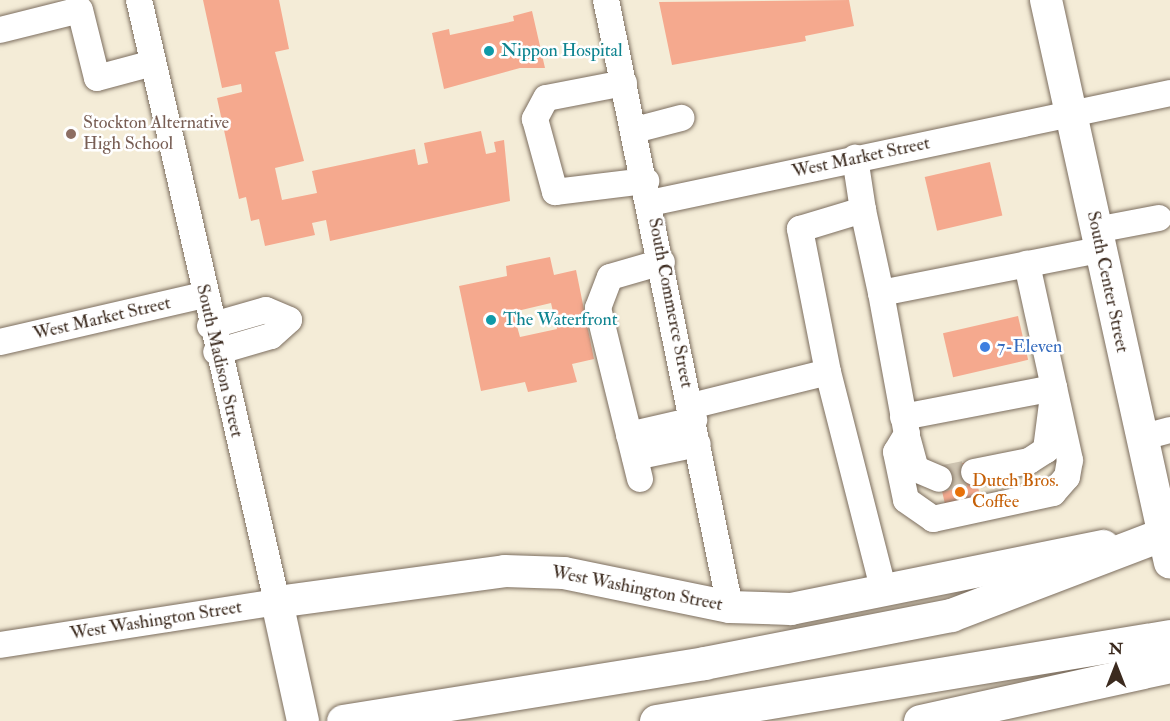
<!DOCTYPE html>
<style>
body{margin:0}
#map{position:relative;width:1170px;height:721px;overflow:hidden;background:#f4ecd7;font-family:"IM FELL Double Pica",serif}
div>[style]{position:absolute}
.building>*{inset:0;background:#f5a98e;transform-origin:0 0}
.minor-tunnel>*{height:26px;margin-top:-13px;transform-origin:0;background:repeating-linear-gradient(90deg,#cfc5b2 0 26px,transparent 0 39px)}
.roads{filter:drop-shadow(0 0 2px #7c6e5f) drop-shadow(0 0 2px #7c6e5f)}
.minor>*{height:26px;margin:-13px;padding:0 13px;transform-origin:13px;border-radius:13px;background:#fff}
.major>*{height:32px;margin:-16px;padding:0 16px;transform-origin:16px;border-radius:16px;background:#fff}
.highway>*{height:33px;margin:-16.5px;padding:0 16.5px;transform-origin:16.5px;border-radius:16.5px;background:#fff}
.dots>*{width:16px;height:16px;translate:-50% -50%;box-sizing:border-box;border:3px solid #fff;border-radius:50%}
span{translate:-50% -50%;white-space:nowrap;text-align:center;line-height:1.15;-webkit-text-stroke:5px #fff;paint-order:stroke}
.culture-label{font-size:18px;color:#0d838f}
.left{translate:0 -50%;text-align:left}
.education-label{font-size:18px;color:#785e54}
.street-label{font-size:18px;color:#3b2a1e}
.shop-label{font-size:18px;color:#366cbe}
.food-label{font-size:18px;color:#c56008}
.north{position:absolute;left:1086px;top:637px;width:60px;height:60px;-webkit-text-stroke:4px #fff;paint-order:stroke;rotate:0deg;font-size:16px;font-weight:700;line-height:24px;text-align:center;color:#3b2a1e}
.north::after{content:'';display:block;margin:auto;width:21px;height:27px;background:#3b2a1e;clip-path:polygon(50% 0,100% 100%,50% 72%,0 100%)}
</style>
<div id="map">
<div class="building">
<i style="clip-path:polygon(203px 0,279px 0,289px 49px,275px 52px,304px 161px,275px 168px,282px 200px,317px 193px,312px 171px,415px 149px,418px 165px,428px 163px,424px 143px,481px 131px,486px 154px,496px 152px,494px 142px,504px 140px,510px 201px,330px 241px,326px 220px,312px 223px,315px 235px,265px 246px,259px 219px,251px 221px,246px 197px,239px 199px,217px 98px,242px 92px,241px 84px,222px 88px)"></i>
<i style="clip-path:polygon(849px 0,854px 26px,805px 36px,806px 41px,672px 65px,659px 2px)"></i>
<i style="clip-path:polygon(532px 11px,545px 68px,520px 68px,444px 89px,432px 33px,449px 29px,450px 35px,514px 21px,513px 16px)"></i>
<i style="left:990px;top:162px;width:55px;height:67px;rotate:77deg"></i>
<i style="clip-path:polygon(evenodd,550px 257px,554px 275px,576px 270px,594px 359px,572px 364px,577px 382px,528px 392px,525px 382px,481px 391px,459px 286px,507px 276px,506px 266px,550px 257px,551px 303px,557px 329px,520px 337px,513px 312px,551px 303px)"></i>
<i style="left:1018px;top:316px;width:45px;height:77px;rotate:77deg"></i>
<i style="left:972px;top:461px;width:45px;height:36px;rotate:77deg"></i>
</div>
<div class="minor-tunnel">
<i style="left:939px;top:479px;width:36px;rotate:-11deg"></i>
</div>
<div class="roads">
<div class="minor">
<i style="left:606px;top:0;width:620px;rotate:78.45deg"></i>
<i style="left:0;top:30px;width:82px;rotate:-14deg"></i>
<i style="left:80px;top:10px;width:70px;rotate:76deg"></i>
<i style="left:97px;top:78px;width:58px;rotate:-15deg"></i>
<i style="left:624px;top:83px;width:79px;rotate:169.1deg"></i>
<i style="left:546px;top:98px;width:24px;rotate:118deg"></i>
<i style="left:535px;top:119px;width:76px;rotate:74.7deg"></i>
<i style="left:555px;top:192px;width:92px;rotate:-6.9deg"></i>
<i style="left:635px;top:130px;width:48px;rotate:-14.6deg"></i>
<i style="left:650px;top:203px;width:532px;rotate:-11.94deg"></i>
<i style="left:863px;top:210px;width:85px;rotate:77.8deg"></i>
<i style="left:881px;top:293px;width:222px;rotate:-11.2deg"></i>
<i style="left:1096px;top:230px;width:64px;rotate:-10.8deg"></i>
<i style="left:881px;top:293px;width:143px;rotate:79.6deg"></i>
<i style="left:907px;top:434px;width:21px;rotate:121deg"></i>
<i style="left:896px;top:452px;width:49px;rotate:78.2deg"></i>
<i style="left:906px;top:500px;width:33px;rotate:35deg"></i>
<i style="left:933px;top:519px;width:123px;rotate:-12.2deg"></i>
<i style="left:1053px;top:493px;width:21px;rotate:-49deg"></i>
<i style="left:1067px;top:477px;width:17px;rotate:-80deg"></i>
<i style="left:1070px;top:460px;width:201px;rotate:-102.4deg"></i>
<i style="left:210px;top:326px;width:58px;rotate:-15.9deg"></i>
<i style="left:266px;top:310px;width:25px;rotate:23deg"></i>
<i style="left:289px;top:320px;width:24px;rotate:138deg"></i>
<i style="left:271px;top:336px;width:57px;rotate:163.8deg"></i>
<i style="left:0;top:342px;width:208px;rotate:-13deg"></i>
<i style="left:828px;top:372px;width:226px;rotate:75.7deg"></i>
<i style="left:691px;top:406px;width:141px;rotate:-13.9deg"></i>
<i style="left:828px;top:372px;width:146px;rotate:-101.1deg"></i>
<i style="left:800px;top:229px;width:66px;rotate:-16.8deg"></i>
<i style="left:863px;top:210px;width:53px;rotate:-98.7deg"></i>
<i style="left:903px;top:417px;width:154px;rotate:-10.9deg"></i>
<i style="left:1054px;top:388px;width:63px;rotate:97.4deg"></i>
<i style="left:1046px;top:450px;width:20px;rotate:147deg"></i>
<i style="left:1029px;top:461px;width:56px;rotate:168.7deg"></i>
<i style="left:629px;top:435px;width:67px;rotate:-13deg"></i>
<i style="left:1140px;top:438px;width:31px;rotate:-15deg"></i>
<i style="left:908px;top:440px;width:30px;rotate:75deg"></i>
<i style="left:916px;top:469px;width:25px;rotate:23deg"></i>
<i style="left:635px;top:457px;width:64px;rotate:-11.7deg"></i>
<i style="left:640px;top:479px;width:176px;rotate:-103.8deg"></i>
<i style="left:598px;top:308px;width:33px;rotate:-69deg"></i>
<i style="left:610px;top:277px;width:54px;rotate:-16.1deg"></i>
<i style="left:0;top:645px;width:280px;rotate:-8.8deg"></i>
<i style="left:277px;top:602px;width:618px;rotate:-102.91deg"></i>
</div>
<div class="major">
<i style="left:1046px;top:0;width:576px;rotate:77.58deg"></i>
<i style="left:303px;top:721px;width:122px;rotate:-102.3deg"></i>
<i style="left:277px;top:602px;width:230px;rotate:-7.7deg"></i>
<i style="left:505px;top:571px;width:59px;rotate:1.9deg"></i>
<i style="left:564px;top:573px;width:169px;rotate:11.6deg"></i>
<i style="left:730px;top:607px;width:61px;rotate:1.9deg"></i>
<i style="left:791px;top:609px;width:319px;rotate:-11.4deg"></i>
</div>
<div class="highway">
<i style="left:343px;top:721px;width:366px;rotate:-9.1deg"></i>
<i style="left:704px;top:663px;width:252px;rotate:-11deg"></i>
<i style="left:951px;top:615px;width:227px;rotate:-20.9deg"></i>
<i style="left:656px;top:721px;width:521px;rotate:-9.39deg"></i>
<i style="left:920px;top:721px;width:256px;rotate:-12.4deg"></i>
</div>
</div>
<div class="dots">
<i style="left:489px;top:51px;background:#0f9aa8"></i>
<i style="left:71px;top:134px;background:#8d6e63"></i>
<i style="left:491px;top:320px;background:#0f9aa8"></i>
<i style="left:985px;top:347px;background:#3f7fe0"></i>
<i style="left:960px;top:492px;background:#e8710a"></i>
</div>
<div class="culture-label">
<span class="left" style="left:501px;top:51px">Nippon Hospital</span>
<span class="left" style="left:503px;top:320px">The Waterfront</span>
</div>
<div class="education-label">
<span class="left" style="left:83px;top:134px">Stockton Alternative<br>High School</span>
</div>
<div class="street-label">
<span style="left:861px;top:158px;rotate:-12deg">West Market Street</span>
<span style="left:1107px;top:282px;rotate:78deg">South Center Street</span>
<span style="left:670px;top:303px;rotate:79deg">South Commerce Street</span>
<span style="left:102px;top:319px;rotate:-13deg">West Market Street</span>
<span style="left:219px;top:361px;rotate:77deg">South Madison Street</span>
<span style="left:637px;top:589px;rotate:11deg">West Washington Street</span>
<span style="left:156px;top:621px;rotate:-9deg">West Washington Street</span>
</div>
<div class="shop-label">
<span class="left" style="left:997px;top:347px">7-Eleven</span>
</div>
<div class="food-label">
<span class="left" style="left:972px;top:492px">Dutch Bros.<br>Coffee</span>
</div>
<div class="north">N</div>
</div>
